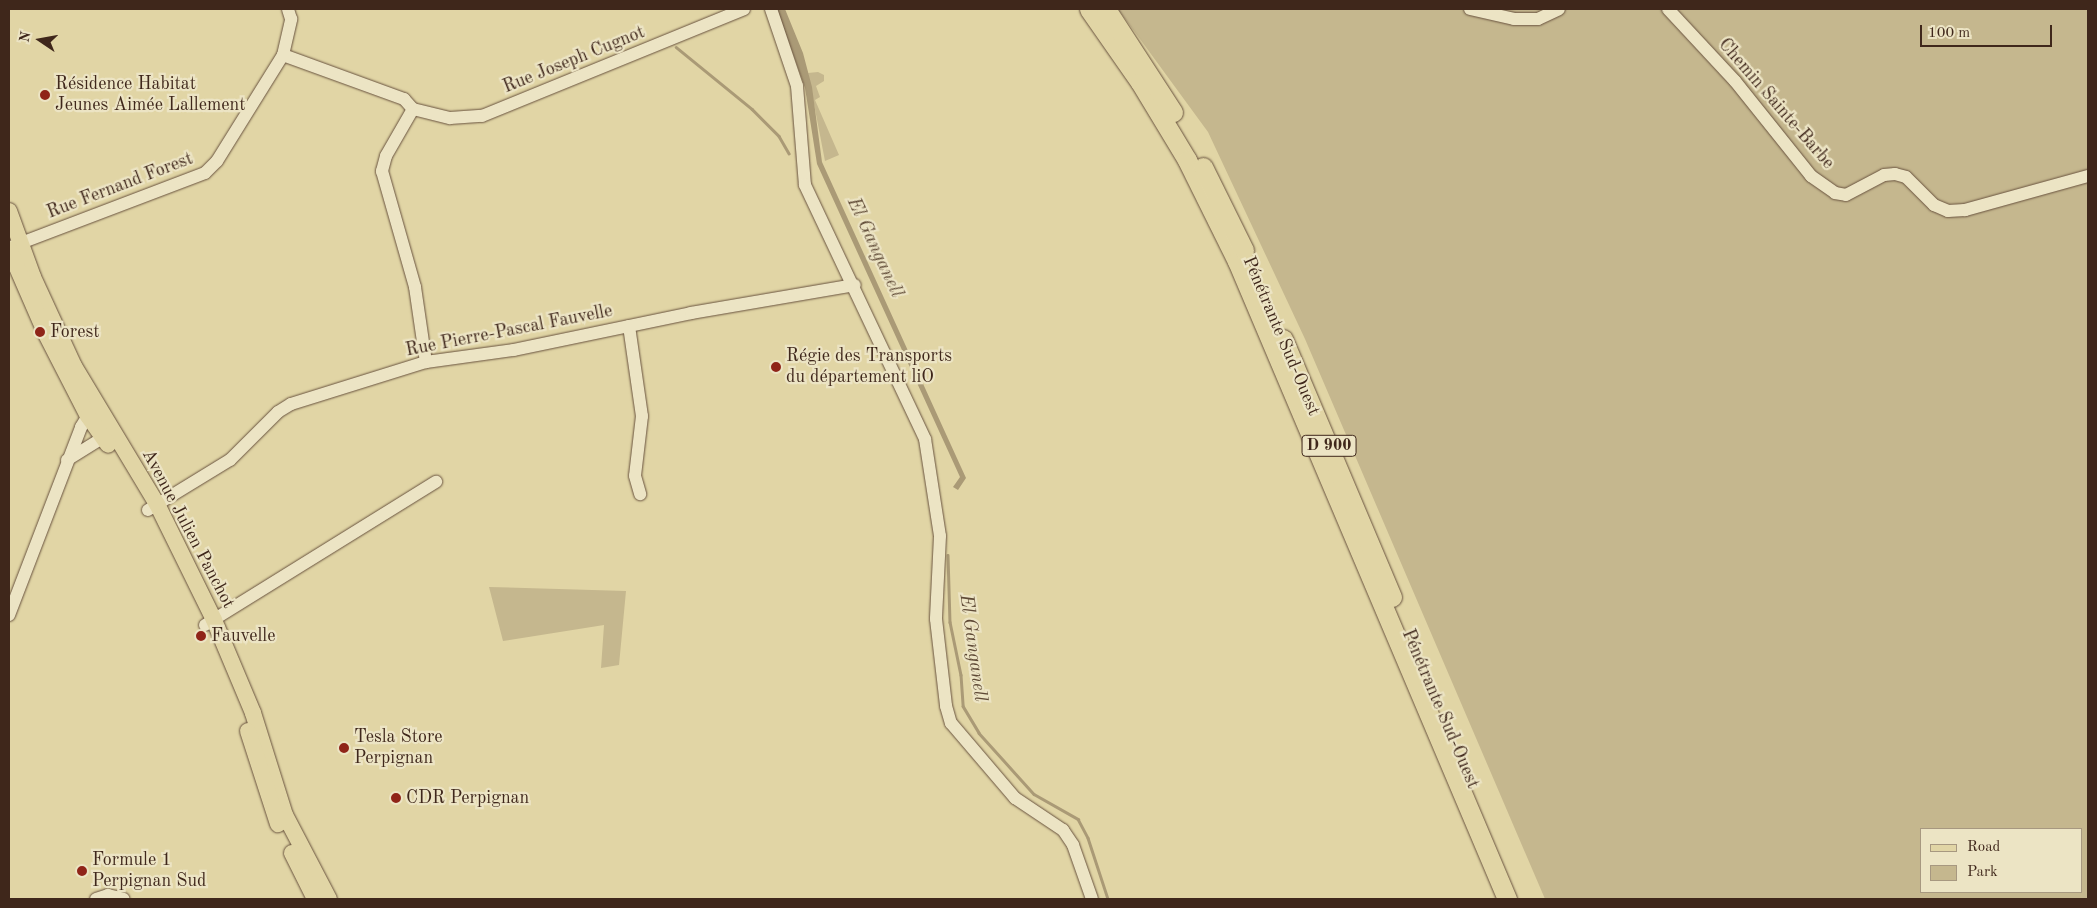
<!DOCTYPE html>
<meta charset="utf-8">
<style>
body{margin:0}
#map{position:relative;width:2097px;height:908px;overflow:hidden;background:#e1d5a5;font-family:"Old Standard TT",serif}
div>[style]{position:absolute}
.green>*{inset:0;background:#c5b78e}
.water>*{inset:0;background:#aa9a76}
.stream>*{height:2.5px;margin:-1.25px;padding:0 1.25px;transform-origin:1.25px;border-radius:1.25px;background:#aa9a76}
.roads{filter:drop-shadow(0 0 1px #68523e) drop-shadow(0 0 1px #68523e)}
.minor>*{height:12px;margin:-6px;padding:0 6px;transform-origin:6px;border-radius:6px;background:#ece4c4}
.major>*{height:16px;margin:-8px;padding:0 8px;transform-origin:8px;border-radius:8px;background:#e1d5a5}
.highway>*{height:19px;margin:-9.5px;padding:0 9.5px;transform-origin:9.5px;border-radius:9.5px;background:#e1d5a5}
.dots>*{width:14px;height:14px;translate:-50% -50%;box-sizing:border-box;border:2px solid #ece4c4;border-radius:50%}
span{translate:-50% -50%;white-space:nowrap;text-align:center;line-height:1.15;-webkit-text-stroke:4.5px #ece4c4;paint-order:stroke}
.shield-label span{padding:1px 4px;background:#ece4c4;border:1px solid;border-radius:4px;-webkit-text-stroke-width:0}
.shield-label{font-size:16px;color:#3f271b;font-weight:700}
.street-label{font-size:18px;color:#3f271b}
.poi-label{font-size:18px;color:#3f271b}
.left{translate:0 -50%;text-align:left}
.water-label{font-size:19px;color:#5f4a36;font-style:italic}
.frame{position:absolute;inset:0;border:10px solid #3f271b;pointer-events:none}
.legend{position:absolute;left:1920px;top:828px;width:162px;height:65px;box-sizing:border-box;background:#ece4c4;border:1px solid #a79880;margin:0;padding:6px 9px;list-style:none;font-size:15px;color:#3f271b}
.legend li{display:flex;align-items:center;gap:10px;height:25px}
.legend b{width:25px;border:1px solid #a79880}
.north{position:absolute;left:15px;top:15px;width:50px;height:50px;-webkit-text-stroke:4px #ece4c4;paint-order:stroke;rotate:282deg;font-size:14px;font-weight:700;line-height:20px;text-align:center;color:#3f271b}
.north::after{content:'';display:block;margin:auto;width:18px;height:22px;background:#3f271b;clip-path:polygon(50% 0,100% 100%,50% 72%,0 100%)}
.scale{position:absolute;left:1920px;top:25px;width:132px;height:22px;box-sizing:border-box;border:2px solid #3f271b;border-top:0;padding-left:6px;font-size:15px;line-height:18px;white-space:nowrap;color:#3f271b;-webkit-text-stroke:4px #ece4c4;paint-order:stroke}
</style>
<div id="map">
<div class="green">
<i style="clip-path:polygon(evenodd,1118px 9px,2088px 9px,2088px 899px,1545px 899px,1305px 339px,1208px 132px,1118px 9px,1921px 829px,2081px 829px,2081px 892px,1921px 892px,1921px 829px)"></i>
<i style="clip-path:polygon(818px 72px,824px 75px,824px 81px,816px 86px,820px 97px,815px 100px,839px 155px,825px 161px,808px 73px)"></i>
<i style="clip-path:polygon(489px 587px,626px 591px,619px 665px,601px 668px,604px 625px,503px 641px)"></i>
</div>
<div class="water">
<i style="clip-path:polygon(777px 9px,785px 9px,803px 53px,812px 87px,822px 162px,966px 478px,958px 490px,953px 487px,960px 477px,817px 164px,805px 88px)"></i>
</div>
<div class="stream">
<i style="left:595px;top:9px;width:2px"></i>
<i style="left:676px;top:47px;width:98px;rotate:39.2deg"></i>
<i style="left:752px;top:109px;width:38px;rotate:45deg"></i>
<i style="left:779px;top:136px;width:20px;rotate:60deg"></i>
<i style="left:948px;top:555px;width:67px;rotate:88.3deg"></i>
<i style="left:950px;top:622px;width:54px;rotate:78.3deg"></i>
<i style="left:961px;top:675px;width:31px;rotate:86deg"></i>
<i style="left:963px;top:706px;width:31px;rotate:59deg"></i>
<i style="left:979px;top:733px;width:82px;rotate:48deg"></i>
<i style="left:1034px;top:794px;width:51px;rotate:29.6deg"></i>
<i style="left:1078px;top:819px;width:21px;rotate:62deg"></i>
<i style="left:1088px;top:838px;width:64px;rotate:71.8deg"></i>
</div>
<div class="roads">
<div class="minor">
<i style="left:771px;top:9px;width:81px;rotate:71.3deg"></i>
<i style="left:797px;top:86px;width:99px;rotate:85.4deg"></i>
<i style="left:805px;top:185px;width:281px;rotate:64.7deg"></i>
<i style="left:925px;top:439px;width:98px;rotate:81.2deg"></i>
<i style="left:940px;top:536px;width:83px;rotate:92.8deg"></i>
<i style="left:936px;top:619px;width:88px;rotate:83.4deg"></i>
<i style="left:946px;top:706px;width:18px;rotate:74deg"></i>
<i style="left:951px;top:723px;width:99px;rotate:49.5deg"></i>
<i style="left:1015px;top:798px;width:58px;rotate:33.7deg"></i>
<i style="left:1063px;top:830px;width:18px;rotate:56deg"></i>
<i style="left:1073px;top:845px;width:57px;rotate:70.6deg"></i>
<i style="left:1470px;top:9px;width:45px;rotate:12.8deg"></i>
<i style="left:1514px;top:19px;width:24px"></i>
<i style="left:1538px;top:19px;width:23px;rotate:-25deg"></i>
<i style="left:1668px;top:9px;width:98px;rotate:47.1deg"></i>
<i style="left:1735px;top:81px;width:122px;rotate:51.3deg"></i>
<i style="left:1811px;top:176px;width:29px;rotate:35deg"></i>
<i style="left:1835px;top:193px;width:11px;rotate:10deg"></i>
<i style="left:1846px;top:195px;width:43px;rotate:-27.8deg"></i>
<i style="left:1884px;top:175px;width:11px;rotate:-5deg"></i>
<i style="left:1895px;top:174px;width:11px;rotate:15deg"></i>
<i style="left:1906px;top:177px;width:40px;rotate:45deg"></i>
<i style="left:1934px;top:205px;width:15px;rotate:23deg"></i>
<i style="left:1948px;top:211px;width:17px;rotate:-3deg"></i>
<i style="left:1965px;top:210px;width:128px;rotate:-15.5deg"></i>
<i style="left:283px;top:55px;width:129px;rotate:20deg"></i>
<i style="left:404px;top:99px;width:13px;rotate:48deg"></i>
<i style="left:413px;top:109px;width:38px;rotate:14deg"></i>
<i style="left:450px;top:118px;width:32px;rotate:-4deg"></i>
<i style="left:482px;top:116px;width:283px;rotate:-22.2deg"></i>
<i style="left:413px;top:109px;width:54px;rotate:119.9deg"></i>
<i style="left:386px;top:156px;width:16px;rotate:105deg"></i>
<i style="left:382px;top:171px;width:121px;rotate:74.1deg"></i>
<i style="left:415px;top:287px;width:76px;rotate:81.7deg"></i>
<i style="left:13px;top:246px;width:205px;rotate:-20.8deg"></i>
<i style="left:205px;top:173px;width:17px;rotate:-45deg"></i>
<i style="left:217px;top:161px;width:125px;rotate:-58.1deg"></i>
<i style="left:283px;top:55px;width:37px;rotate:-77deg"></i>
<i style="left:291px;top:19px;width:10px;rotate:-107deg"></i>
<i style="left:629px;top:326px;width:91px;rotate:81.8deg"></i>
<i style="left:642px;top:416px;width:60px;rotate:96.7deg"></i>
<i style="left:635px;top:476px;width:19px;rotate:74deg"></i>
<i style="left:67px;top:460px;width:44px;rotate:-31.9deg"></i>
<i style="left:104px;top:437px;width:7px;rotate:-98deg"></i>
<i style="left:148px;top:510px;width:96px;rotate:-31.4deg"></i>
<i style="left:230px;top:460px;width:68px;rotate:-45deg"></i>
<i style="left:278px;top:412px;width:15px;rotate:-32deg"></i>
<i style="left:291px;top:404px;width:141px;rotate:-17.3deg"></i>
<i style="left:426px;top:362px;width:89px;rotate:-7.8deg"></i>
<i style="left:514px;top:350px;width:181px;rotate:-11.8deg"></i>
<i style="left:691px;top:313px;width:166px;rotate:-9.7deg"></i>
<i style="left:9px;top:615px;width:201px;rotate:-69deg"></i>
<i style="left:81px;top:427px;width:13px;rotate:-58deg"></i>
<i style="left:88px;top:416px;width:8px;rotate:-14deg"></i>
<i style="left:205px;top:625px;width:272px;rotate:-31.8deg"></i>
<i style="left:96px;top:899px;width:13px;rotate:-18deg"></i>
<i style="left:108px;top:895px;width:16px;rotate:14deg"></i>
</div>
<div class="major">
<i style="left:9px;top:211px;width:70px;rotate:70deg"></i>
<i style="left:33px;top:277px;width:98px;rotate:65.3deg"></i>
<i style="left:74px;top:366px;width:161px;rotate:59deg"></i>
<i style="left:157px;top:504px;width:129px;rotate:63.8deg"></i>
<i style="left:214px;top:620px;width:101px;rotate:67.2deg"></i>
<i style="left:253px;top:713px;width:107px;rotate:72.6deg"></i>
<i style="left:285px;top:815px;width:95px;rotate:62.4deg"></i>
<i style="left:9px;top:249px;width:93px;rotate:66.5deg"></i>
<i style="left:46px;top:334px;width:92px;rotate:62.9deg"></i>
<i style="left:88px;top:416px;width:35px;rotate:55deg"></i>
<i style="left:248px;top:731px;width:98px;rotate:72.1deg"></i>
<i style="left:292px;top:853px;width:51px;rotate:63.4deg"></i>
</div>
<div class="highway">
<i style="left:1089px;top:9px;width:89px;rotate:55.1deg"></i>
<i style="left:1140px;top:82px;width:91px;rotate:58.9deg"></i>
<i style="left:1187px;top:160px;width:113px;rotate:63.7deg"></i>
<i style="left:1237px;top:261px;width:693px;rotate:67.06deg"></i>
<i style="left:1106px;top:9px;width:123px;rotate:57deg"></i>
<i style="left:1203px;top:167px;width:93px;rotate:63.7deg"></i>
<i style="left:1283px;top:339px;width:280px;rotate:67.1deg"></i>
</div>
</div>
<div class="dots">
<i style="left:45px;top:95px;background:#8f2418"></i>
<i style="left:40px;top:332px;background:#8f2418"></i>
<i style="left:776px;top:367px;background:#8f2418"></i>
<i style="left:201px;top:636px;background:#8f2418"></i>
<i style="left:344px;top:748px;background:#8f2418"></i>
<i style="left:396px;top:798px;background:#8f2418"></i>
<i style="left:82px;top:871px;background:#8f2418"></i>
</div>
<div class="shield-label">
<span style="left:1329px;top:446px">D 900</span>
</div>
<div class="street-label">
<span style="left:574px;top:60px;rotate:-22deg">Rue Joseph Cugnot</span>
<span style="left:1776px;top:104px;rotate:49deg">Chemin Sainte-Barbe</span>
<span style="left:120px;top:186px;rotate:-21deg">Rue Fernand Forest</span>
<span style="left:509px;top:331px;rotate:-11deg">Rue Pierre-Pascal Fauvelle</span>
<span style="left:1281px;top:336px;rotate:67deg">Pénétrante Sud-Ouest</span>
<span style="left:188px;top:529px;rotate:62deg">Avenue Julien Panchot</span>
<span style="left:1440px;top:709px;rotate:67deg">Pénétrante Sud-Ouest</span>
</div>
<div class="poi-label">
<span class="left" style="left:55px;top:95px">Résidence Habitat<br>Jeunes Aimée Lallement</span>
<span class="left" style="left:50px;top:332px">Forest</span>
<span class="left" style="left:786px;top:367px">Régie des Transports<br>du département liO</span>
<span class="left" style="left:211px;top:636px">Fauvelle</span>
<span class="left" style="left:354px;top:748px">Tesla Store<br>Perpignan</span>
<span class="left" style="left:406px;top:798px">CDR Perpignan</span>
<span class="left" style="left:92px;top:871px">Formule 1<br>Perpignan Sud</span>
</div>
<div class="water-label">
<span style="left:874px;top:248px;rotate:65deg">El Ganganell</span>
<span style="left:972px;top:648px;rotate:82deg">El Ganganell</span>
</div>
<div class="frame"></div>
<ul class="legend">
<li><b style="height:6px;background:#e1d5a5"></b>Road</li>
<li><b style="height:14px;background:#c5b78e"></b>Park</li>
</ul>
<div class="north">N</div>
<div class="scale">100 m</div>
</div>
